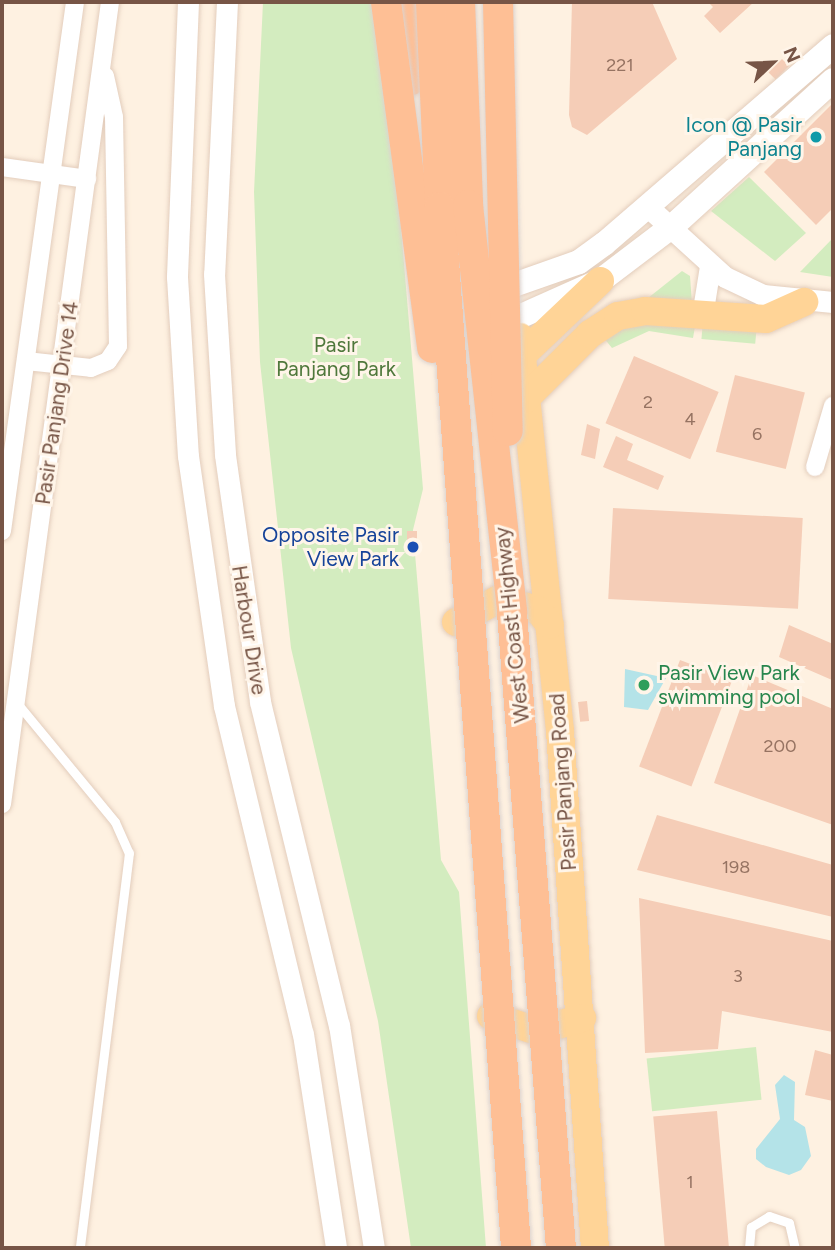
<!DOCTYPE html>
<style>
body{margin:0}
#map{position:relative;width:835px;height:1250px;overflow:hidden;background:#fef1e1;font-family:Figtree,sans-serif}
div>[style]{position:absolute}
.green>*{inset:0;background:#d3ecbf;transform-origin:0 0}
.water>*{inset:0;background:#b4e3e8}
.building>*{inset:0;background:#f5cdb7;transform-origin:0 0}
.roads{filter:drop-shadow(0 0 2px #e3cdbc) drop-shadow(0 0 2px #e3cdbc)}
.service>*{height:9px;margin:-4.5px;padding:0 4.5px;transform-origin:4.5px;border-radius:4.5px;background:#fff}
.minor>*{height:18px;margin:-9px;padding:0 9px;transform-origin:9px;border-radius:9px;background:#fff}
.tertiary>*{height:21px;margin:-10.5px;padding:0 10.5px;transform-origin:10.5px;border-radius:10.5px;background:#fff}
.secondary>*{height:24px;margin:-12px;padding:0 12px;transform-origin:12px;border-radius:12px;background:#fff}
.primary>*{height:28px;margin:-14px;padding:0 14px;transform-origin:14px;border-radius:14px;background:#ffd497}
.trunk>*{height:30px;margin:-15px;padding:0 15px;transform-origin:15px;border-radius:15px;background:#febf95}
.bridges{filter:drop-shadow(0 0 2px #dcd3cf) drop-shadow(0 0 2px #dcd3cf)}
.trunk-bridge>*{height:30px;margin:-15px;padding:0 15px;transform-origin:15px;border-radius:15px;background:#febf95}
.dots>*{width:19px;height:19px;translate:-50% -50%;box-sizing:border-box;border:4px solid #fff5e9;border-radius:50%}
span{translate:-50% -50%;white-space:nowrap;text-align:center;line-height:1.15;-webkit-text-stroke:6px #fff5e9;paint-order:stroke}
.number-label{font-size:18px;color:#967362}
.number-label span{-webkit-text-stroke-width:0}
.culture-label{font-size:21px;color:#0d838f}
.right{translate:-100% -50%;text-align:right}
.park-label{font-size:21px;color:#4f783b}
.street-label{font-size:21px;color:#775546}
.transit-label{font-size:21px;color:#164399}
.leisure-label{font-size:21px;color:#27864d}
.left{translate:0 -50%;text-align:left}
.frame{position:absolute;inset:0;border:4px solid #775546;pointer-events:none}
.north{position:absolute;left:737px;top:28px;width:70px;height:70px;-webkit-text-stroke:5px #fff5e9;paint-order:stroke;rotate:67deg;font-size:19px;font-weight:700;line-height:28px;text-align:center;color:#775546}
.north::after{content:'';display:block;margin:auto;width:24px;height:32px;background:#775546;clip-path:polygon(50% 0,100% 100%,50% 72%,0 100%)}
</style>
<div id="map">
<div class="green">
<i style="clip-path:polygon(263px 2px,382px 2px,423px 489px,413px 530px,441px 860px,459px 892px,486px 1248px,411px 1248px,378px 1021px,291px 648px,260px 362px,254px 192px)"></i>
<i style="clip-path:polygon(749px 177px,806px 233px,775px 261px,711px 211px)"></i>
<i style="clip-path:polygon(833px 239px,833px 277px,800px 272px,831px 240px)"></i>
<i style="clip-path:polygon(682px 271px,690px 276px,692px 304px,643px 302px)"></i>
<i style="clip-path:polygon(622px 321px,696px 321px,693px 338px,649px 331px,612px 348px,599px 332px)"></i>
<i style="left:703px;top:321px;width:54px;height:18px;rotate:5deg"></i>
<i style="left:756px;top:1047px;width:53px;height:110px;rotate:84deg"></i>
</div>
<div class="water">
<i style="clip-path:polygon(625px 669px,666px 678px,648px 710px,624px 707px)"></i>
<i style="clip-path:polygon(784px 1075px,795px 1082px,794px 1120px,805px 1127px,811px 1156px,801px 1170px,789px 1175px,766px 1167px,756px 1159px,756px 1149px,780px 1119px,775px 1085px)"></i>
</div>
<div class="building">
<i style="clip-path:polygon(572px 2px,652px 2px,677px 59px,587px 135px,572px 127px,569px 115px)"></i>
<i style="clip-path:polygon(708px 2px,754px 2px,720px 33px,704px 16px,713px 7px)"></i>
<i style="left:782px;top:59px;width:10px;height:19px;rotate:45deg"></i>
<i style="clip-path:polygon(833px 103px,833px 208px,816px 225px,764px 172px)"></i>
<i style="left:634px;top:356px;width:92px;height:73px;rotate:23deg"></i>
<i style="left:735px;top:375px;width:72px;height:79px;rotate:14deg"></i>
<i style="clip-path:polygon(587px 424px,600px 429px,595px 459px,581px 455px)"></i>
<i style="clip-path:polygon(616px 436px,633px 444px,627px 460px,664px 476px,658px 490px,603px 467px)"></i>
<i style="left:613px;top:508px;width:190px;height:91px;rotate:3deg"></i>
<i style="left:407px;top:531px;width:10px;height:20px"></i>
<i style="clip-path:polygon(789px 625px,833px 644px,832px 680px,779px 657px)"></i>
<i style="left:680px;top:660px;width:56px;height:114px;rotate:21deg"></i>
<i style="clip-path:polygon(752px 675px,833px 709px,833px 825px,714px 783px)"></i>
<i style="left:587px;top:701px;width:20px;height:9px;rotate:84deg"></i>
<i style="clip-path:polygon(657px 815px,833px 865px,833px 917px,637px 870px)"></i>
<i style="clip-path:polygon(639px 898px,833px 941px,833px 1032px,722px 1011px,718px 1049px,645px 1053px)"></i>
<i style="clip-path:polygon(815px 1050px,833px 1055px,833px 1101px,805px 1095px)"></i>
<i style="left:717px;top:1111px;width:137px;height:64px;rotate:85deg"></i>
</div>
<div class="roads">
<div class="service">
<i style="left:17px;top:703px;width:154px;rotate:50.5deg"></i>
<i style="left:115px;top:822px;width:34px;rotate:66deg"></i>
<i style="left:129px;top:853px;width:398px;rotate:97.1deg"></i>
<i style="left:749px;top:1248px;width:21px;rotate:-85deg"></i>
<i style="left:751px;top:1227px;width:21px;rotate:-31deg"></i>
<i style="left:769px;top:1216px;width:21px;rotate:19deg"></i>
<i style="left:789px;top:1223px;width:26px;rotate:77deg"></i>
</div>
<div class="minor">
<i style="left:2px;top:167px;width:86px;rotate:8deg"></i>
<i style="left:26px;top:361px;width:65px;rotate:6.1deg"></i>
<i style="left:91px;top:368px;width:18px;rotate:-22deg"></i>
<i style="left:108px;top:361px;width:18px;rotate:-56deg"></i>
<i style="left:118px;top:346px;width:229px;rotate:-91deg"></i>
<i style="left:114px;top:117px;width:42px;rotate:-102.4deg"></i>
<i style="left:815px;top:467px;width:64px;rotate:-73.6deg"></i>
<i style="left:2px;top:531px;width:534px;rotate:-82.14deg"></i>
<i style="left:2px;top:804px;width:809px;rotate:-82.33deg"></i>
</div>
<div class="tertiary">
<i style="left:188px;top:2px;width:275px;rotate:92.3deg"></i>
<i style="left:177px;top:277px;width:179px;rotate:86.5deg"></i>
<i style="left:188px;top:456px;width:253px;rotate:81.8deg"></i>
<i style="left:224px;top:706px;width:337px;rotate:76.5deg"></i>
<i style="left:303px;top:1034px;width:217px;rotate:81.2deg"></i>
<i style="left:227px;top:2px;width:272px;rotate:92.7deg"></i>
<i style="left:214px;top:274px;width:181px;rotate:86.5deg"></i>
<i style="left:225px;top:455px;width:249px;rotate:81.9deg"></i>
<i style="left:260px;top:702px;width:333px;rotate:76.3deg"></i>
<i style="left:339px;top:1025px;width:226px;rotate:81.1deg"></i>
<i style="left:647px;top:206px;width:105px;rotate:42.3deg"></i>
<i style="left:725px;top:277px;width:42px;rotate:25.3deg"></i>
<i style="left:763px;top:295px;width:70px;rotate:5.7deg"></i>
<i style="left:702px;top:316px;width:51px;rotate:-80.9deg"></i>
</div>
<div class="secondary">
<i style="left:435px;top:284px;width:35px;rotate:37deg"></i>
<i style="left:463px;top:305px;width:57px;rotate:12.1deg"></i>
<i style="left:519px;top:317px;width:89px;rotate:-24deg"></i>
<i style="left:600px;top:281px;width:94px;rotate:-37.2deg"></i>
<i style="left:675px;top:224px;width:214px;rotate:-42.3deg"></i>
<i style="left:491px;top:293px;width:93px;rotate:-19.4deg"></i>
<i style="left:579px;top:262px;width:31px;rotate:-36deg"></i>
<i style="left:604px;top:244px;width:303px;rotate:-40.8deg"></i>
</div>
<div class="primary">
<i style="left:520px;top:337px;width:396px;rotate:84.2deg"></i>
<i style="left:560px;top:731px;width:518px;rotate:86.13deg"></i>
<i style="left:521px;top:356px;width:109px;rotate:-43.5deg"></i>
<i style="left:523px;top:401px;width:95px;rotate:-45deg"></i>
<i style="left:590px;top:334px;width:33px;rotate:-33deg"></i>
<i style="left:618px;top:316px;width:27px;rotate:-10deg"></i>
<i style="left:645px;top:311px;width:121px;rotate:3.8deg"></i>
<i style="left:766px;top:319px;width:42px;rotate:-24.1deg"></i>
<i style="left:456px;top:622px;width:49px;rotate:-28.1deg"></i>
<i style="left:499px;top:599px;width:41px;rotate:15.8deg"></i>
<i style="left:538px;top:610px;width:19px;rotate:51deg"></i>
<i style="left:491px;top:1016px;width:48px;rotate:18.1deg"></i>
<i style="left:537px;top:1031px;width:47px;rotate:-16.1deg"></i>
</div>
<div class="trunk">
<i style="left:402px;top:2px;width:79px;rotate:84.2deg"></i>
</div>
</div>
<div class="bridges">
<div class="trunk-bridge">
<i style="left:386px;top:2px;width:349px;rotate:82.4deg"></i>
<i style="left:431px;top:2px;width:205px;rotate:87.5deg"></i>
<i style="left:440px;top:207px;width:1044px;rotate:85.82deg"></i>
<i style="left:460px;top:2px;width:203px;rotate:87.7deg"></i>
<i style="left:468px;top:205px;width:410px;rotate:83.8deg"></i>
<i style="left:512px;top:613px;width:637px;rotate:85.59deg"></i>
<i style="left:498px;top:2px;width:429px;rotate:88.7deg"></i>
</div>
</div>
<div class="dots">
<i style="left:816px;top:137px;background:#0f9aa8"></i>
<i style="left:413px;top:547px;background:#1a4fb4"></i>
<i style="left:644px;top:685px;background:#2e9e5b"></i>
</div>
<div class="number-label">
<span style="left:620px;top:65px">221</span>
<span style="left:648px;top:402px">2</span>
<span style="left:690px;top:419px">4</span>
<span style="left:757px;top:434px">6</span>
<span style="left:780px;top:746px">200</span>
<span style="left:736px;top:867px">198</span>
<span style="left:738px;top:976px">3</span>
<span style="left:690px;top:1182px">1</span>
</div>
<div class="culture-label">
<span class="right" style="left:802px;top:137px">Icon @ Pasir<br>Panjang</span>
</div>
<div class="park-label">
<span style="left:336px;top:357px">Pasir<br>Panjang Park</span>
</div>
<div class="street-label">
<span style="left:57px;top:403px;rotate:-82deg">Pasir Panjang Drive 14</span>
<span style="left:512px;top:625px;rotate:-96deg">West Coast Highway</span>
<span style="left:249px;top:630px;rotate:81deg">Harbour Drive</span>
<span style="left:563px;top:782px;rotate:-94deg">Pasir Panjang Road</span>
</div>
<div class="transit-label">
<span class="right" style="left:399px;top:547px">Opposite Pasir<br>View Park</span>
</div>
<div class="leisure-label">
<span class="left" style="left:658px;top:685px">Pasir View Park<br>swimming pool</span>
</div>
<div class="frame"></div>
<div class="north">N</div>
</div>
